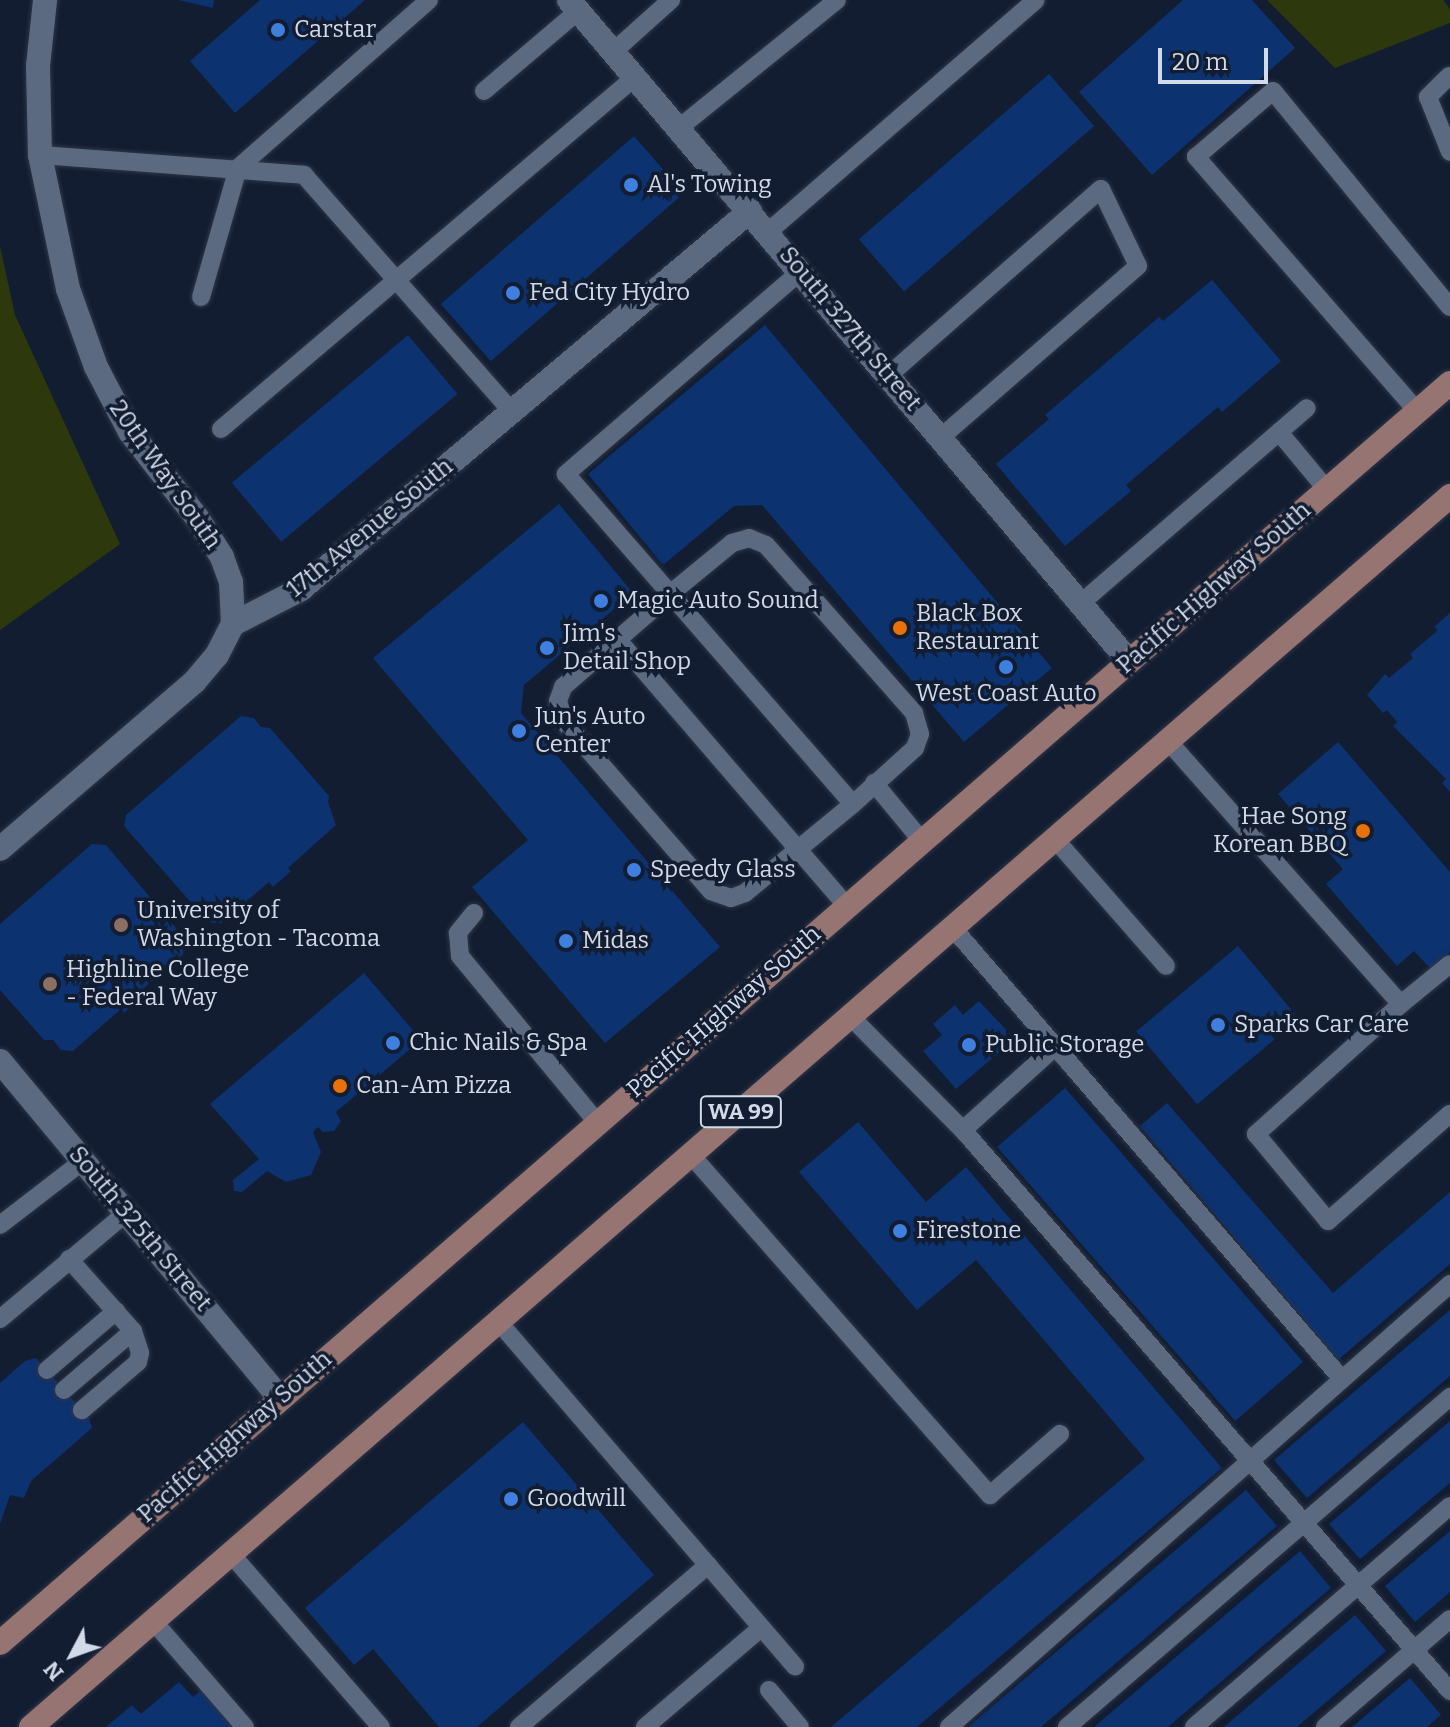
<!DOCTYPE html>
<style>
body{margin:0}
#map{position:relative;width:1450px;height:1727px;overflow:hidden;background:#121d31;font-family:Bitter,serif}
div>[style]{position:absolute}
.green>*{inset:0;background:#2d390c}
.building>*{inset:0;background:#0c3270;transform-origin:0 0}
.roads{filter:drop-shadow(0 0 2px #2f3546) drop-shadow(0 0 2px #2f3546)}
.lane>*{height:18px;margin:-9px;padding:0 9px;transform-origin:9px;border-radius:9px;background:#5b6a81}
.street>*{height:24px;margin:-12px;padding:0 12px;transform-origin:12px;border-radius:12px;background:#5b6a81}
.secondary>*{height:24px;margin:-12px;padding:0 12px;transform-origin:12px;border-radius:12px;background:#5b6a81}
.primary>*{height:24px;margin:-12px;padding:0 12px;transform-origin:12px;border-radius:12px;background:#967471}
.dots>*{width:22px;height:22px;translate:-50% -50%;box-sizing:border-box;border:4px solid #121d31;border-radius:50%}
span{translate:-50% -50%;white-space:nowrap;text-align:center;line-height:1.15;-webkit-text-stroke:7px #121d31;paint-order:stroke}
.shield-label span{padding:2px 6px;background:#121d31;border:2px solid;border-radius:6px;-webkit-text-stroke-width:0}
.shield-label{font-size:22px;color:#d2dae8;font-weight:700}
.poi-label{font-size:24px;color:#d2dae8}
.left{translate:0 -50%;text-align:left}
.right{translate:-100% -50%;text-align:right}
.street-label{font-size:24px;color:#d2dae8}
.north{position:absolute;left:32px;top:1615px;width:80px;height:80px;-webkit-text-stroke:6px #121d31;paint-order:stroke;rotate:229deg;font-size:22px;font-weight:700;line-height:32px;text-align:center;color:#d2dae8}
.north::after{content:'';display:block;margin:auto;width:28px;height:36px;background:#d2dae8;clip-path:polygon(50% 0,100% 100%,50% 72%,0 100%)}
.scale{position:absolute;left:1158px;top:48px;width:110px;height:36px;box-sizing:border-box;border:4px solid #d2dae8;border-top:0;padding-left:10px;font-size:24px;line-height:28px;white-space:nowrap;color:#d2dae8;-webkit-text-stroke:6px #121d31;paint-order:stroke}
</style>
<div id="map">
<div class="green">
<i style="clip-path:polygon(1267px 0,1443px 0,1450px 9px,1450px 23px,1335px 68px)"></i>
<i style="clip-path:polygon(0 246px,15px 315px,120px 544px,0 630px)"></i>
</div>
<div class="building">
<i style="clip-path:polygon(178px 0,214px 0,213px 8px)"></i>
<i style="clip-path:polygon(260px 0,365px 0,235px 113px,190px 61px)"></i>
<i style="clip-path:polygon(1183px 0,1252px 0,1295px 48px,1152px 175px,1079px 92px)"></i>
<i style="left:1049px;top:74px;width:69px;height:252px;rotate:49deg"></i>
<i style="left:634px;top:136px;width:76px;height:256px;rotate:49deg"></i>
<i style="clip-path:polygon(1212px 280px,1281px 361px,1222px 412px,1218px 407px,1126px 485px,1131px 491px,1065px 546px,996px 464px,1049px 419px,1045px 415px,1159px 317px,1163px 321px)"></i>
<i style="clip-path:polygon(765px 325px,1052px 668px,964px 742px,762px 505px,734px 506px,663px 565px,588px 474px)"></i>
<i style="left:408px;top:335px;width:77px;height:230px;rotate:50deg"></i>
<i style="clip-path:polygon(559px 504px,633px 593px,524px 685px,521px 713px,720px 947px,605px 1043px,472px 887px,528px 840px,373px 658px)"></i>
<i style="clip-path:polygon(1450px 613px,1450px 792px,1442px 783px,1446px 779px,1393px 726px,1397px 722px,1387px 710px,1383px 713px,1367px 695px,1385px 674px,1389px 678px,1413px 658px,1410px 654px,1438px 630px,1434px 627px)"></i>
<i style="clip-path:polygon(241px 716px,254px 718px,261px 727px,270px 728px,329px 796px,328px 802px,336px 825px,288px 868px,291px 871px,273px 887px,269px 882px,220px 924px,208px 922px,124px 826px,126px 815px)"></i>
<i style="clip-path:polygon(1338px 742px,1450px 872px,1450px 952px,1431px 969px,1414px 951px,1397px 966px,1326px 884px,1343px 869px,1278px 794px)"></i>
<i style="clip-path:polygon(92px 844px,106px 845px,187px 941px,186px 952px,137px 994px,141px 998px,124px 1013px,121px 1009px,73px 1051px,61px 1050px,53px 1040px,44px 1040px,0 990px,0 924px)"></i>
<i style="left:1238px;top:946px;width:95px;height:133px;rotate:50deg"></i>
<i style="clip-path:polygon(364px 973px,417px 1035px,416px 1044px,336px 1112px,341px 1121px,334px 1131px,323px 1132px,318px 1127px,313px 1132px,321px 1152px,311px 1175px,286px 1182px,267px 1171px,242px 1192px,234px 1191px,233px 1180px,259px 1159px,210px 1104px)"></i>
<i style="clip-path:polygon(979px 1001px,1015px 1039px,956px 1089px,923px 1051px,942px 1035px,933px 1024px,955px 1005px,963px 1015px)"></i>
<i style="left:1065px;top:1088px;width:363px;height:90px;rotate:49deg"></i>
<i style="clip-path:polygon(1167px 1103px,1333px 1293px,1450px 1192px,1450px 1264px,1338px 1360px,1140px 1126px)"></i>
<i style="clip-path:polygon(858px 1122px,926px 1202px,966px 1167px,1222px 1468px,917px 1727px,831px 1727px,1145px 1459px,976px 1260px,917px 1310px,799px 1172px)"></i>
<i style="clip-path:polygon(1450px 1310px,1450px 1376px,1307px 1498px,1274px 1460px)"></i>
<i style="clip-path:polygon(36px 1358px,89px 1418px,92px 1428px,31px 1481px,24px 1498px,10px 1495px,0 1524px,0 1383px,25px 1361px)"></i>
<i style="clip-path:polygon(1450px 1421px,1450px 1483px,1360px 1559px,1329px 1524px)"></i>
<i style="clip-path:polygon(523px 1422px,654px 1575px,477px 1727px,439px 1727px,373px 1649px,354px 1665px,305px 1608px)"></i>
<i style="clip-path:polygon(1246px 1490px,1277px 1526px,1041px 1727px,968px 1727px)"></i>
<i style="clip-path:polygon(1450px 1531px,1450px 1592px,1415px 1622px,1385px 1586px)"></i>
<i style="clip-path:polygon(1300px 1551px,1331px 1588px,1168px 1727px,1094px 1727px)"></i>
<i style="clip-path:polygon(1355px 1615px,1386px 1651px,1297px 1727px,1224px 1727px)"></i>
<i style="clip-path:polygon(1410px 1678px,1441px 1715px,1427px 1727px,1352px 1727px)"></i>
<i style="clip-path:polygon(179px 1682px,193px 1697px,203px 1689px,238px 1727px,106px 1727px,132px 1705px,141px 1714px)"></i>
</div>
<div class="roads">
<div class="lane">
<i style="left:613px;top:52px;width:78px;rotate:-41.9deg"></i>
<i style="left:1449px;top:76px;width:30px;rotate:135deg"></i>
<i style="left:1428px;top:97px;width:59px;rotate:68.2deg"></i>
<i style="left:484px;top:91px;width:123px;rotate:-40.4deg"></i>
<i style="left:679px;top:128px;width:203px;rotate:-39deg"></i>
<i style="left:40px;top:155px;width:265px;rotate:4.3deg"></i>
<i style="left:304px;top:175px;width:317px;rotate:48.7deg"></i>
<i style="left:768px;top:232px;width:354px;rotate:-40.9deg"></i>
<i style="left:801px;top:271px;width:311px;rotate:139.2deg"></i>
<i style="left:566px;top:474px;width:437px;rotate:49deg"></i>
<i style="left:201px;top:297px;width:134px;rotate:-74deg"></i>
<i style="left:238px;top:168px;width:254px;rotate:-41.3deg"></i>
<i style="left:889px;top:375px;width:282px;rotate:-41.3deg"></i>
<i style="left:1101px;top:189px;width:85px;rotate:64.3deg"></i>
<i style="left:1138px;top:266px;width:261px;rotate:139deg"></i>
<i style="left:1417px;top:411px;width:337px;rotate:-131deg"></i>
<i style="left:1196px;top:157px;width:101px;rotate:-40.6deg"></i>
<i style="left:1273px;top:91px;width:279px;rotate:50.7deg"></i>
<i style="left:221px;top:429px;width:543px;rotate:-40.37deg"></i>
<i style="left:1279px;top:432px;width:77px;rotate:50.3deg"></i>
<i style="left:749px;top:538px;width:18px;rotate:22deg"></i>
<i style="left:766px;top:545px;width:224px;rotate:48.6deg"></i>
<i style="left:914px;top:713px;width:22px;rotate:74deg"></i>
<i style="left:920px;top:734px;width:15px;rotate:110deg"></i>
<i style="left:915px;top:748px;width:84px;rotate:137.9deg"></i>
<i style="left:853px;top:804px;width:140px;rotate:140.5deg"></i>
<i style="left:745px;top:893px;width:15px;rotate:160deg"></i>
<i style="left:731px;top:898px;width:21px;rotate:-161deg"></i>
<i style="left:711px;top:891px;width:224px;rotate:-131deg"></i>
<i style="left:564px;top:722px;width:22px;rotate:-106deg"></i>
<i style="left:558px;top:701px;width:15px;rotate:-70deg"></i>
<i style="left:563px;top:687px;width:142px;rotate:-41deg"></i>
<i style="left:670px;top:594px;width:80px;rotate:-39.4deg"></i>
<i style="left:732px;top:543px;width:18px;rotate:-16deg"></i>
<i style="left:1081px;top:603px;width:298px;rotate:-40.8deg"></i>
<i style="left:617px;top:639px;width:352px;rotate:49.3deg"></i>
<i style="left:1168px;top:741px;width:351px;rotate:48.5deg"></i>
<i style="left:1401px;top:1004px;width:195px;rotate:138.1deg"></i>
<i style="left:1256px;top:1134px;width:113px;rotate:50.4deg"></i>
<i style="left:1328px;top:1221px;width:162px;rotate:-41.3deg"></i>
<i style="left:874px;top:783px;width:75px;rotate:50.4deg"></i>
<i style="left:1054px;top:838px;width:170px;rotate:48.8deg"></i>
<i style="left:474px;top:913px;width:26px;rotate:129deg"></i>
<i style="left:458px;top:933px;width:23px;rotate:85deg"></i>
<i style="left:460px;top:956px;width:215px;rotate:50.5deg"></i>
<i style="left:953px;top:928px;width:594px;rotate:49.23deg"></i>
<i style="left:1401px;top:1004px;width:63px;rotate:-39.2deg"></i>
<i style="left:850px;top:1016px;width:161px;rotate:45.3deg"></i>
<i style="left:963px;top:1130px;width:743px;rotate:49.04deg"></i>
<i style="left:963px;top:1130px;width:124px;rotate:-42.1deg"></i>
<i style="left:691px;top:1155px;width:453px;rotate:48.7deg"></i>
<i style="left:990px;top:1495px;width:93px;rotate:-41.1deg"></i>
<i style="left:0;top:1225px;width:105px;rotate:-37.6deg"></i>
<i style="left:69px;top:1259px;width:96px;rotate:48.4deg"></i>
<i style="left:133px;top:1331px;width:23px;rotate:72deg"></i>
<i style="left:140px;top:1353px;width:9px;rotate:103deg"></i>
<i style="left:138px;top:1362px;width:74px;rotate:139.4deg"></i>
<i style="left:0;top:1319px;width:166px;rotate:-40.1deg"></i>
<i style="left:497px;top:1320px;width:457px;rotate:49.3deg"></i>
<i style="left:47px;top:1370px;width:91px;rotate:-40.5deg"></i>
<i style="left:64px;top:1390px;width:91px;rotate:-40.5deg"></i>
<i style="left:231px;top:1554px;width:229px;rotate:49.1deg"></i>
<i style="left:154px;top:1622px;width:139px;rotate:49.1deg"></i>
<i style="left:769px;top:1690px;width:48px;rotate:50deg"></i>
<i style="left:519px;top:1727px;width:249px;rotate:-40.6deg"></i>
<i style="left:645px;top:1727px;width:153px;rotate:-40.5deg"></i>
<i style="left:949px;top:1727px;width:669px;rotate:-41.48deg"></i>
<i style="left:1067px;top:1727px;width:506px;rotate:-40.75deg"></i>
<i style="left:1194px;top:1727px;width:338px;rotate:-40.8deg"></i>
<i style="left:1325px;top:1727px;width:165px;rotate:-40.8deg"></i>
</div>
<div class="street">
<i style="left:569px;top:0;width:866px;rotate:49.73deg"></i>
<i style="left:233px;top:624px;width:76px;rotate:-27.2deg"></i>
<i style="left:301px;top:589px;width:587px;rotate:-40.09deg"></i>
<i style="left:0;top:1061px;width:438px;rotate:50.3deg"></i>
</div>
<div class="secondary">
<i style="left:0;top:849px;width:257px;rotate:-40.7deg"></i>
<i style="left:195px;top:681px;width:34px;rotate:-50deg"></i>
<i style="left:217px;top:655px;width:35px;rotate:-63deg"></i>
<i style="left:233px;top:624px;width:42px;rotate:-92.7deg"></i>
<i style="left:231px;top:582px;width:27px;rotate:-110deg"></i>
<i style="left:222px;top:557px;width:45px;rotate:-122.3deg"></i>
<i style="left:198px;top:519px;width:110px;rotate:-128deg"></i>
<i style="left:130px;top:432px;width:73px;rotate:-117.6deg"></i>
<i style="left:96px;top:367px;width:83px;rotate:-109.7deg"></i>
<i style="left:68px;top:289px;width:137px;rotate:-101.8deg"></i>
<i style="left:40px;top:155px;width:89px;rotate:-91.3deg"></i>
<i style="left:38px;top:66px;width:66px;rotate:-83.9deg"></i>
</div>
<div class="primary">
<i style="left:0;top:1643px;width:1921px;rotate:-40.99deg"></i>
<i style="left:31px;top:1727px;width:1879px;rotate:-40.94deg"></i>
</div>
</div>
<div class="dots">
<i style="left:278px;top:30px;background:#3f7fe0"></i>
<i style="left:631px;top:185px;background:#3f7fe0"></i>
<i style="left:513px;top:293px;background:#3f7fe0"></i>
<i style="left:601px;top:601px;background:#3f7fe0"></i>
<i style="left:900px;top:628px;background:#e8710a"></i>
<i style="left:547px;top:648px;background:#3f7fe0"></i>
<i style="left:1006px;top:667px;background:#3f7fe0"></i>
<i style="left:519px;top:731px;background:#3f7fe0"></i>
<i style="left:1363px;top:831px;background:#e8710a"></i>
<i style="left:634px;top:870px;background:#3f7fe0"></i>
<i style="left:121px;top:925px;background:#8d6e63"></i>
<i style="left:566px;top:941px;background:#3f7fe0"></i>
<i style="left:50px;top:984px;background:#8d6e63"></i>
<i style="left:1218px;top:1025px;background:#3f7fe0"></i>
<i style="left:393px;top:1043px;background:#3f7fe0"></i>
<i style="left:969px;top:1045px;background:#3f7fe0"></i>
<i style="left:340px;top:1086px;background:#e8710a"></i>
<i style="left:900px;top:1231px;background:#3f7fe0"></i>
<i style="left:511px;top:1499px;background:#3f7fe0"></i>
</div>
<div class="shield-label">
<span style="left:741px;top:1112px">WA 99</span>
</div>
<div class="poi-label">
<span class="left" style="left:294px;top:30px">Carstar</span>
<span class="left" style="left:647px;top:185px">Al's Towing</span>
<span class="left" style="left:529px;top:293px">Fed City Hydro</span>
<span class="left" style="left:617px;top:601px">Magic Auto Sound</span>
<span class="left" style="left:916px;top:628px">Black Box<br>Restaurant</span>
<span class="left" style="left:563px;top:648px">Jim's<br>Detail Shop</span>
<span style="left:1006px;top:694px">West Coast Auto</span>
<span class="left" style="left:535px;top:731px">Jun's Auto<br>Center</span>
<span class="right" style="left:1347px;top:831px">Hae Song<br>Korean BBQ</span>
<span class="left" style="left:650px;top:870px">Speedy Glass</span>
<span class="left" style="left:137px;top:925px">University of<br>Washington - Tacoma</span>
<span class="left" style="left:582px;top:941px">Midas</span>
<span class="left" style="left:66px;top:984px">Highline College<br>- Federal Way</span>
<span class="left" style="left:1234px;top:1025px">Sparks Car Care</span>
<span class="left" style="left:409px;top:1043px">Chic Nails &amp; Spa</span>
<span class="left" style="left:985px;top:1045px">Public Storage</span>
<span class="left" style="left:356px;top:1086px">Can-Am Pizza</span>
<span class="left" style="left:916px;top:1231px">Firestone</span>
<span class="left" style="left:527px;top:1499px">Goodwill</span>
</div>
<div class="street-label">
<span style="left:850px;top:329px;rotate:50deg">South 327th Street</span>
<span style="left:165px;top:475px;rotate:55deg">20th Way South</span>
<span style="left:370px;top:528px;rotate:-39deg">17th Avenue South</span>
<span style="left:1214px;top:588px;rotate:-41deg">Pacific Highway South</span>
<span style="left:724px;top:1012px;rotate:-41deg">Pacific Highway South</span>
<span style="left:140px;top:1229px;rotate:50deg">South 325th Street</span>
<span style="left:235px;top:1437px;rotate:-41deg">Pacific Highway South</span>
</div>
<div class="north">N</div>
<div class="scale">20 m</div>
</div>
